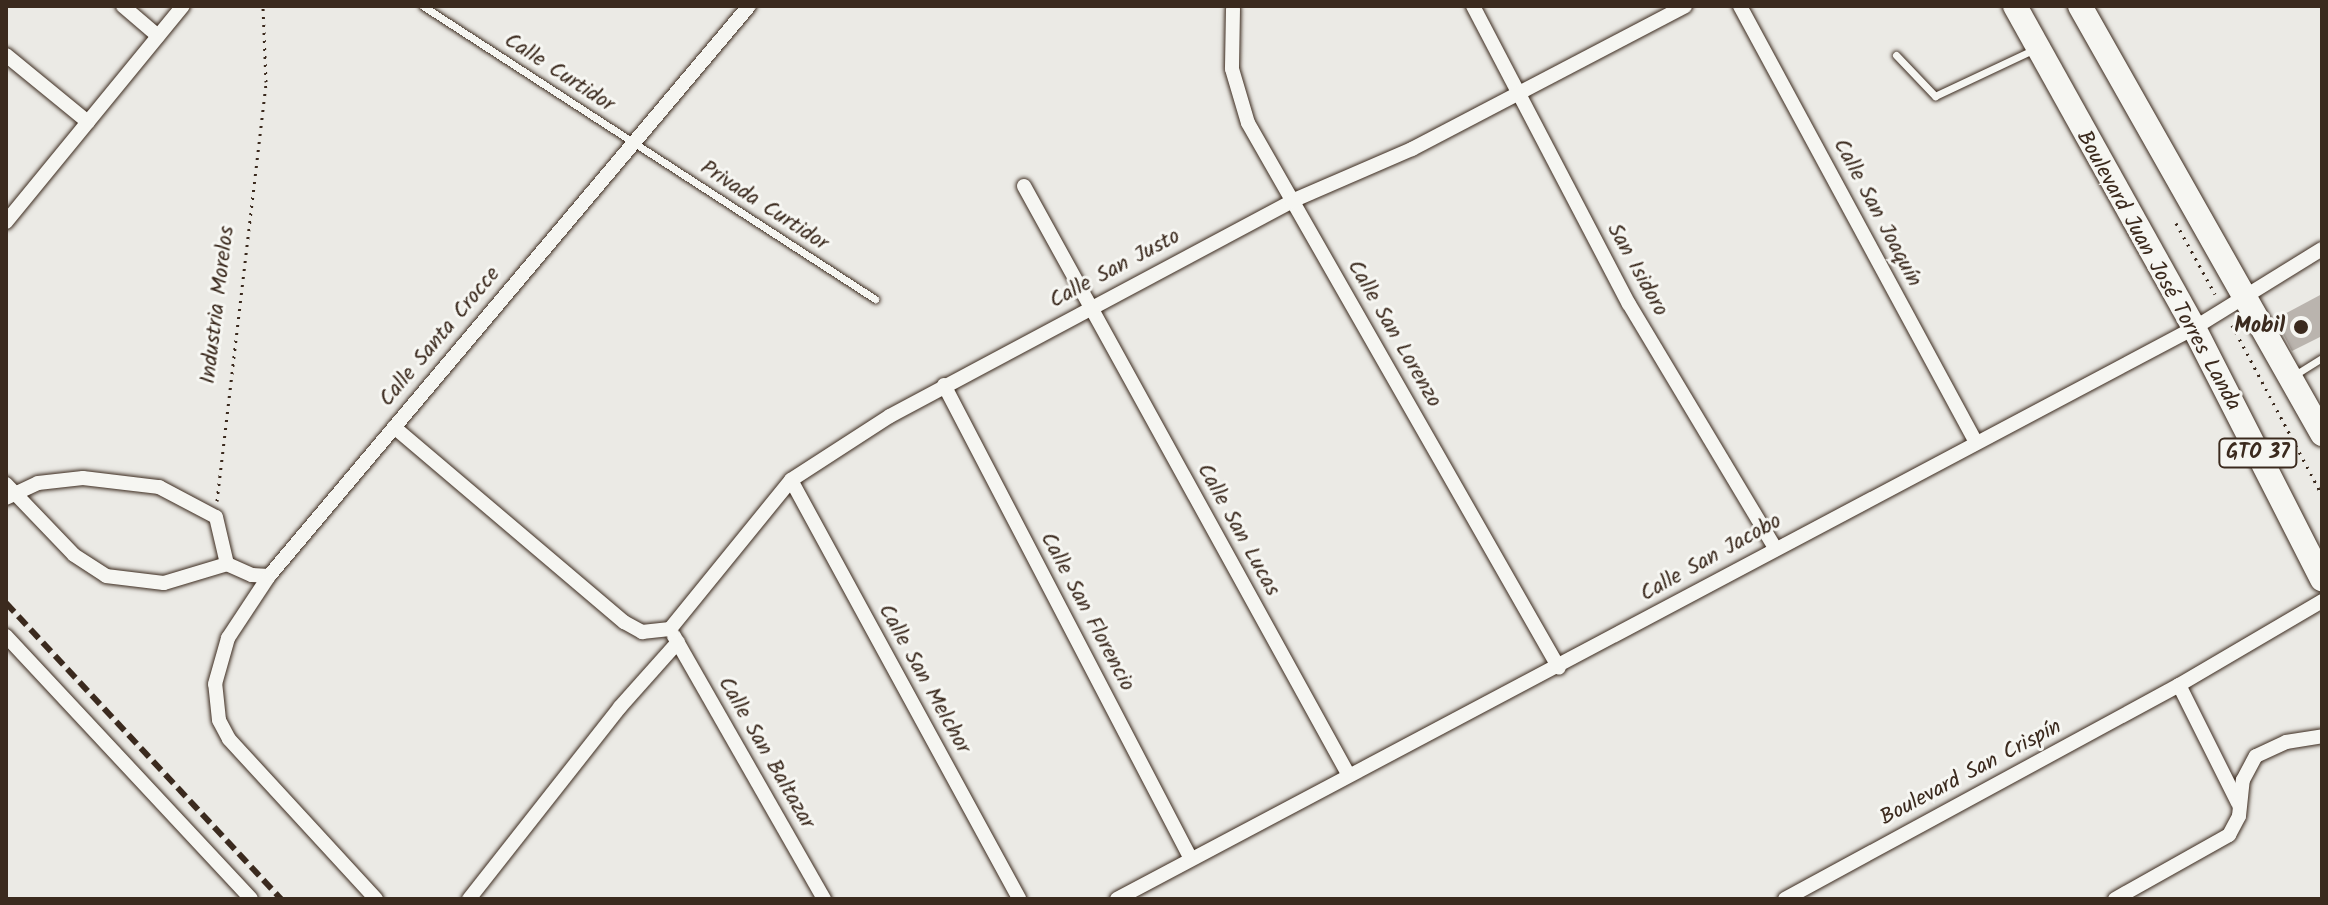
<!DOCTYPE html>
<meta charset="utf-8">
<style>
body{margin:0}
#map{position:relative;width:2328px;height:905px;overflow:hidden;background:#ebeae5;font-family:Kalam,sans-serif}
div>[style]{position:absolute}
.building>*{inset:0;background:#bab4ae}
.path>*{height:3px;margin-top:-1.5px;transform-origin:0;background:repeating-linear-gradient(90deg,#3b2a1e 0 2px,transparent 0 8px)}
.roads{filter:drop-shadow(0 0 2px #3b2a1e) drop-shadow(0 0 2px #3b2a1e)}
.service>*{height:7px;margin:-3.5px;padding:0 3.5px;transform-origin:3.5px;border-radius:3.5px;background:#f6f6f2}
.minor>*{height:14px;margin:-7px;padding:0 7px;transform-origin:7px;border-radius:7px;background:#f6f6f2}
.primary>*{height:24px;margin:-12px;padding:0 12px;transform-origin:12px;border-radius:12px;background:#f6f6f2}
.rail>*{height:6px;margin-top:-3px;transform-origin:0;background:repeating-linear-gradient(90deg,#3b2a1e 0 12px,transparent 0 18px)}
.dots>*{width:22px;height:22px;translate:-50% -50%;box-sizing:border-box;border:4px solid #f6f6f2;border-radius:50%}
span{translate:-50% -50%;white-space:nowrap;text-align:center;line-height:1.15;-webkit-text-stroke:6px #f6f6f2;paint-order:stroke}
.shield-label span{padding:2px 6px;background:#f6f6f2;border:2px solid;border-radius:6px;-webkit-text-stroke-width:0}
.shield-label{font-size:20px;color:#3b2a1e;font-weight:700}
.street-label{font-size:22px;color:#3b2a1e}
.poi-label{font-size:22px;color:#3b2a1e;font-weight:700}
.right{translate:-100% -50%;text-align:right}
.frame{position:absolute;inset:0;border:8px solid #3b2a1e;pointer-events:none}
</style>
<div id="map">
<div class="building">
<i style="clip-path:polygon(2322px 294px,2322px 336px,2292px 351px,2275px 319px)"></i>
</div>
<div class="path">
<i style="left:2176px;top:223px;width:81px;rotate:61.2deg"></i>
<i style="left:2232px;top:325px;width:192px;rotate:62.1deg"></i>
<i style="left:217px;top:501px;width:422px;rotate:-83.3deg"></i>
<i style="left:266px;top:82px;width:76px;rotate:-92.3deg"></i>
</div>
<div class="roads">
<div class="service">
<i style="left:423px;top:6px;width:539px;rotate:32.95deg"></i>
<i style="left:1896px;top:55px;width:57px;rotate:46.4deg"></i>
<i style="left:1935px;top:96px;width:110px;rotate:-25.2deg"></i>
<i style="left:2293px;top:376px;width:34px;rotate:-32deg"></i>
</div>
<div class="minor">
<i style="left:123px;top:6px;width:46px;rotate:40.6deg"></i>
<i style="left:1473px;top:6px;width:336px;rotate:62.4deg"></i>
<i style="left:1629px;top:304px;width:284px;rotate:59.1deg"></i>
<i style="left:1740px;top:6px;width:494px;rotate:61.6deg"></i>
<i style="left:1233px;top:9px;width:60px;rotate:91deg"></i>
<i style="left:1232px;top:69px;width:56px;rotate:73.5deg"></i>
<i style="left:1248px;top:123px;width:627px;rotate:60.29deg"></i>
<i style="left:6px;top:55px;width:106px;rotate:39.3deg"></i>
<i style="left:1024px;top:186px;width:671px;rotate:61.14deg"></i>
<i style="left:6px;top:222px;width:279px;rotate:-50.7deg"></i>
<i style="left:944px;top:385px;width:534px;rotate:62.48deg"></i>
<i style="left:394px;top:427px;width:302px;rotate:40.3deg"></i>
<i style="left:624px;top:622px;width:21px;rotate:29deg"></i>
<i style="left:642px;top:632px;width:28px;rotate:-6deg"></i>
<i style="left:670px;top:629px;width:192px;rotate:-50.9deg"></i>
<i style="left:791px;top:480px;width:118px;rotate:-32.9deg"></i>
<i style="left:890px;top:416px;width:456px;rotate:-28.1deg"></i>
<i style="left:1292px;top:201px;width:131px;rotate:-23.4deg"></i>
<i style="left:1412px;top:149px;width:308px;rotate:-27.6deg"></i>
<i style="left:791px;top:480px;width:477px;rotate:61.4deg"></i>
<i style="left:6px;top:484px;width:98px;rotate:46.2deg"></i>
<i style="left:74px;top:555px;width:38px;rotate:33deg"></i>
<i style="left:106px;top:576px;width:58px;rotate:6.9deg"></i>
<i style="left:164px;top:583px;width:66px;rotate:-16.8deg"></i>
<i style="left:6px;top:498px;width:35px;rotate:-25deg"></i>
<i style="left:38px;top:483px;width:45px;rotate:-6.3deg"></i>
<i style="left:83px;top:478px;width:77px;rotate:6.8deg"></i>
<i style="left:159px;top:487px;width:64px;rotate:27.8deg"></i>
<i style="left:216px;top:517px;width:48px;rotate:76.8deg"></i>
<i style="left:227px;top:564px;width:27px;rotate:24deg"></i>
<i style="left:252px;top:575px;width:17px;rotate:3deg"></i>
<i style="left:6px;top:636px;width:359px;rotate:47deg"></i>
<i style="left:674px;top:636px;width:303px;rotate:60.3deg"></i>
<i style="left:2179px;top:685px;width:132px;rotate:63.4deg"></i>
<i style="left:376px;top:899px;width:217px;rotate:-132.6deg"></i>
<i style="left:229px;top:739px;width:21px;rotate:-118deg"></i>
<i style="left:219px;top:720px;width:36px;rotate:-96deg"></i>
<i style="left:215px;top:684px;width:48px;rotate:-74.2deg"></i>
<i style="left:228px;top:638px;width:74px;rotate:-56.5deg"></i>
<i style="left:269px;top:576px;width:745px;rotate:-49.9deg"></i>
<i style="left:469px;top:899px;width:244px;rotate:-51.8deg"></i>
<i style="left:620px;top:707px;width:87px;rotate:-48.3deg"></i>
<i style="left:1117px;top:899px;width:1219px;rotate:-27.93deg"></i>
<i style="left:2194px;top:328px;width:150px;rotate:-31.7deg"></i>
<i style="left:1785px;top:899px;width:448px;rotate:-28.5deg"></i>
<i style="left:2179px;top:685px;width:166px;rotate:-30.4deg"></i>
<i style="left:2115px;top:899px;width:131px;rotate:-29.3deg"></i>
<i style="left:2229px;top:835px;width:21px;rotate:-62deg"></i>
<i style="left:2239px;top:816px;width:36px;rotate:-84deg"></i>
<i style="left:2243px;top:780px;width:27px;rotate:-62deg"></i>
<i style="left:2256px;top:756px;width:33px;rotate:-25deg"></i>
<i style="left:2286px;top:742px;width:36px;rotate:-9deg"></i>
</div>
<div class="primary">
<i style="left:2015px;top:6px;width:368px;rotate:60.9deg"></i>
<i style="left:2194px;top:328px;width:282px;rotate:63deg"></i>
<i style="left:2080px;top:6px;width:492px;rotate:60.5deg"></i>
</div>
</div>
<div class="rail">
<i style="left:6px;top:603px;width:404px;rotate:47.1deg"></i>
</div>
<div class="dots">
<i style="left:2301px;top:327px;background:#3b2a1e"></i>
</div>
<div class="shield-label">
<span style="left:2258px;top:453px">GTO 37</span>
</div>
<div class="street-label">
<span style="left:559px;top:73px;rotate:33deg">Calle Curtidor</span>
<span style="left:764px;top:206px;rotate:33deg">Privada Curtidor</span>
<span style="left:1877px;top:213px;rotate:62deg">Calle San Joaquín</span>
<span style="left:1115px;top:269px;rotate:-28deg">Calle San Justo</span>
<span style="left:1637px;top:270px;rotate:61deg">San Isidoro</span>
<span style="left:2158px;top:271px;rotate:61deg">Boulevard Juan José Torres Landa</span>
<span style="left:218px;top:305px;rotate:-83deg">Industria Morelos</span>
<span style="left:1394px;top:334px;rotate:60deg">Calle San Lorenzo</span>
<span style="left:440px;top:337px;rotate:-50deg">Calle Santa Crocce</span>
<span style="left:1238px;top:530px;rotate:61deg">Calle San Lucas</span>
<span style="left:1711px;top:558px;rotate:-29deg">Calle San Jacobo</span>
<span style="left:1087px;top:612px;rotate:62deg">Calle San Florencio</span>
<span style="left:924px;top:679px;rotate:61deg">Calle San Melchor</span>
<span style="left:766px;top:753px;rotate:60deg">Calle San Baltazar</span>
<span style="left:1971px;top:773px;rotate:-28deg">Boulevard San Crispín</span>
</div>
<div class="poi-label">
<span class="right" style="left:2285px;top:327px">Mobil</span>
</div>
<div class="frame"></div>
</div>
